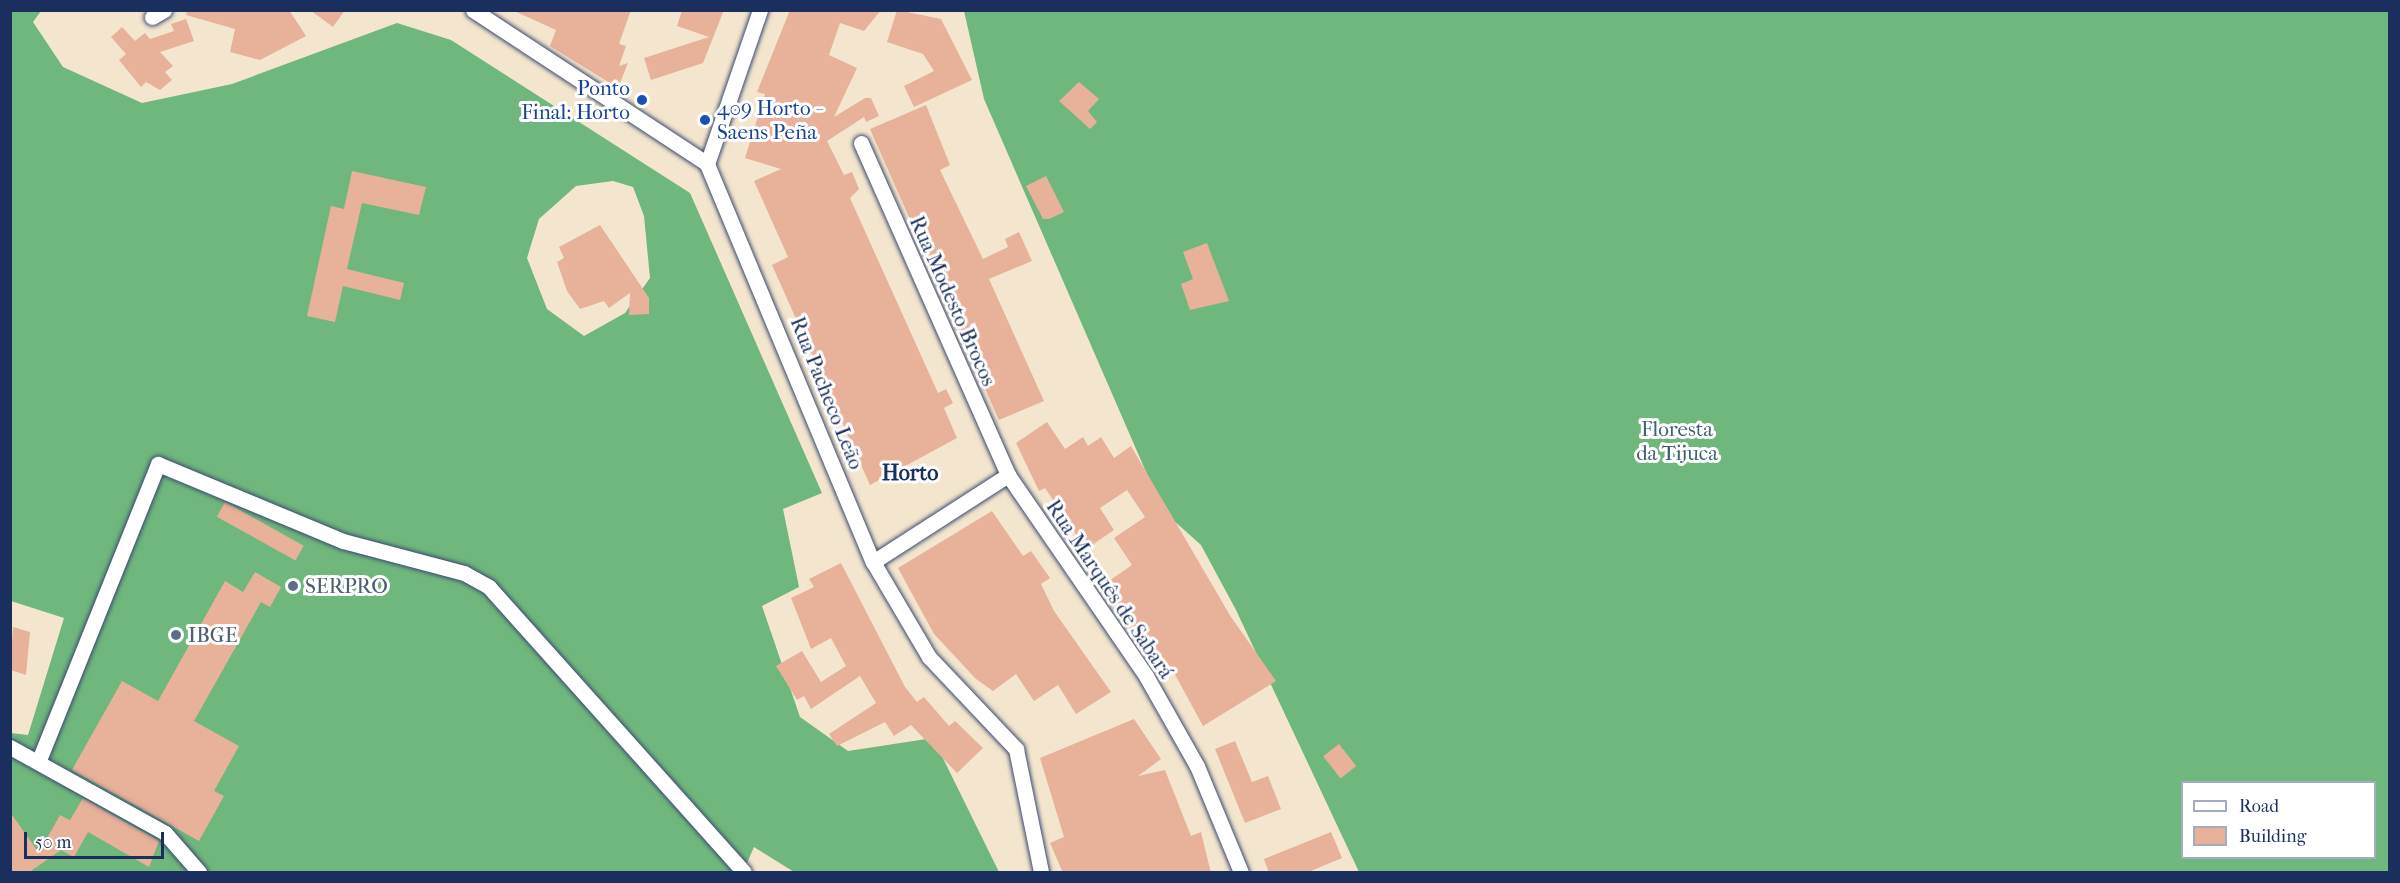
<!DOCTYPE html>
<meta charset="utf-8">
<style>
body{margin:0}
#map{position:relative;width:2400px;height:883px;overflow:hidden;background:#f4e6ce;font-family:"IM FELL French Canon",serif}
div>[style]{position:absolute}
.forest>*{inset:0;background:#70b77d}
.building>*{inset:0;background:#e7b19a;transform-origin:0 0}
.roads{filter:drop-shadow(0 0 2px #3c4a6f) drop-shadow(0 0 2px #3c4a6f)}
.minor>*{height:15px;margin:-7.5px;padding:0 7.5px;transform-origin:7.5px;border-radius:7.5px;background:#fff}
.dots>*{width:16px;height:16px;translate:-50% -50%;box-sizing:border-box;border:3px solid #fff;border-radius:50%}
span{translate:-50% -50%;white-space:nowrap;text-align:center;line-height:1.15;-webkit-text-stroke:6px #fff;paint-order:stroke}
.transit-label{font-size:21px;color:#164399}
.right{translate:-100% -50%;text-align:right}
.left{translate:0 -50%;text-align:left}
.street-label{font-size:21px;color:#1b2f5e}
.park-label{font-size:21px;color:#3d616e}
.service-label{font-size:21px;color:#4e5e75}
.neighbourhood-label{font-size:22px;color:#1b2f5e;font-weight:700}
.frame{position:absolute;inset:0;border:12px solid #1b2f5e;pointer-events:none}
.legend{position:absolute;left:2181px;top:781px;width:195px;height:78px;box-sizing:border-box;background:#fff;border:2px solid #a4acbf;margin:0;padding:8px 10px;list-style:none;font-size:18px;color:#1b2f5e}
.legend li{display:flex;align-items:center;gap:12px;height:30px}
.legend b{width:30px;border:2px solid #a4acbf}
.scale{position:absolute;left:24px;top:832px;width:140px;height:27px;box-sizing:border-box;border:3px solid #1b2f5e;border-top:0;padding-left:8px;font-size:18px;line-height:21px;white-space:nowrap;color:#1b2f5e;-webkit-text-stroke:4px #fff;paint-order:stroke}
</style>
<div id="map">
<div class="forest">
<i style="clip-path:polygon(evenodd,11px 11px,41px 11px,33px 22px,63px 67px,142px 103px,232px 84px,397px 23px,451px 40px,690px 193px,822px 493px,783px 509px,799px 587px,762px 606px,800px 717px,848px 751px,933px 738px,999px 872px,794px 872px,754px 847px,743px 872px,11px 872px,11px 733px,28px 735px,64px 618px,11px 601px,11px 11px,613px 181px,633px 187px,644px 216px,650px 278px,625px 313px,584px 336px,547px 309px,527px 258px,539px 219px,576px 186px,613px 181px)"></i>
<i style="clip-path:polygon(evenodd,964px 11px,2389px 11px,2389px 872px,1359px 872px,1236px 610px,1201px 545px,1163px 511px,984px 99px,964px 11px,2182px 782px,2374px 782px,2374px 858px,2182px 858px,2182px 782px)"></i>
</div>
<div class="building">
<i style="clip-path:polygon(187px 10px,289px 10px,306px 36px,260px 60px,230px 52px,235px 29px,186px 15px)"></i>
<i style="clip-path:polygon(310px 10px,345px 10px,333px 27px)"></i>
<i style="clip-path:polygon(512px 10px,631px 10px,619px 44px,626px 46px,619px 66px,628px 63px,618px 88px,550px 46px,556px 30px)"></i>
<i style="clip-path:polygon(682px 10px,724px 10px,703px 63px,651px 80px,644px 58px,709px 37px,677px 26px)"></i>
<i style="clip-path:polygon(790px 10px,881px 10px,864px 31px,840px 23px,829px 55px,857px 68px,834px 117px,865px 98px,871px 98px,879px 116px,866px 122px,864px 117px,827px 141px,844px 175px,852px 172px,859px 189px,850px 198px,938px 393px,946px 389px,953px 403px,944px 408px,957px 438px,870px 485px,772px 265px,788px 257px,754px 181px,781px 169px,745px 158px,765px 94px,757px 92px)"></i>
<i style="clip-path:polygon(897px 10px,941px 19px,972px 80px,914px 107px,904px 86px,934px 71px,923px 54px,887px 42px)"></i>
<i style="clip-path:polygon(186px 19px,194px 41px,160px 52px,173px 66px,165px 72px,172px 80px,160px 90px,146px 82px,141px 87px,119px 60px,126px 54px,111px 37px,122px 27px,135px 41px,145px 33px,150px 39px,174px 31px,171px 24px)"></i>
<i style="clip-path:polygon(1079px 82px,1099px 99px,1088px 111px,1097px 122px,1090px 129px,1059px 101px)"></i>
<i style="clip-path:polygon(926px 105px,950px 165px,940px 170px,983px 259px,1008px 247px,1005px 239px,1019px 232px,1032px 261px,989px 279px,1044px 401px,999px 420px,870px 129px)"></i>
<i style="clip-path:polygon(352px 171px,426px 187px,419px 215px,362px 203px,347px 269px,404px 283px,400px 300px,343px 286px,335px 322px,307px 316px,331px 206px,344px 209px)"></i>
<i style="clip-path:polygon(1046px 176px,1064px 212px,1049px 219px,1043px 219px,1026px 186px)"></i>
<i style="clip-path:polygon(600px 225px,649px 298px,649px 314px,629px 315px,630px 293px,609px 308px,604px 301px,580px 309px,567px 291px,557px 262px,564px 258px,559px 247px)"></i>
<i style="clip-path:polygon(1207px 243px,1229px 301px,1190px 310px,1181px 284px,1193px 279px,1183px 252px)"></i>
<i style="clip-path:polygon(1047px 422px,1065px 449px,1083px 437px,1088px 446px,1101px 437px,1114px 458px,1131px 446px,1231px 617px,1276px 681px,1203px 726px,1172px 669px,1145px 635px,1136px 642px,1103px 585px,1132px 565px,1114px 538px,1145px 517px,1127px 490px,1100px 508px,1114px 530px,1086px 549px,1045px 488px,1039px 491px,1016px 443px)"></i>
<i style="left:225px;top:502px;width:90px;height:17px;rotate:29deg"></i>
<i style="clip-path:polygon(992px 511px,1023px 556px,1031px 551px,1050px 578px,1041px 584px,1054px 611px,1111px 692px,1076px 714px,1058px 685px,1034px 701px,1016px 674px,993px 691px,976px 679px,934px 634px,898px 568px)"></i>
<i style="clip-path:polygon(841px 563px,905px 687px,917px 702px,924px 697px,949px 726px,955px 721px,983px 748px,957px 773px,911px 725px,894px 736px,885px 722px,837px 746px,829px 734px,876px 703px,860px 676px,811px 709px,804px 696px,797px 700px,776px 666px,802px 651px,821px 682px,846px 666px,831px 638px,811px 649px,791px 598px,814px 587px,809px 579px)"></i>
<i style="clip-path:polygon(255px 572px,281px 587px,270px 607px,261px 602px,194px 721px,239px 746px,214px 791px,224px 796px,199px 841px,72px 770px,122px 681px,158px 701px,225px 581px,243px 592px)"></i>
<i style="clip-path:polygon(13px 627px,30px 632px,26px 675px,10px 670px)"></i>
<i style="clip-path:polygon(1134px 719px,1161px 759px,1138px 776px,1165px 770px,1191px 836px,1201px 832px,1211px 873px,1063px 873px,1050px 843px,1064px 837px,1040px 758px)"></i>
<i style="clip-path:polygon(1235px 741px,1252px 782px,1268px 776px,1281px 809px,1245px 823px,1215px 749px)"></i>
<i style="left:1339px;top:744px;width:28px;height:20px;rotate:52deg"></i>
<i style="clip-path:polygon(83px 798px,159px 841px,149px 867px,88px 832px,74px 857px,61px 850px,28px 873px,10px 873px,10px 812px,39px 853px,60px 815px,70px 820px)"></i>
<i style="clip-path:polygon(1331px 832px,1342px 858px,1306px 873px,1269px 873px,1264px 859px)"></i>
</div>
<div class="roads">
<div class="minor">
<i style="left:473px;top:10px;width:280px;rotate:33.3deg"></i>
<i style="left:707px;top:164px;width:431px;rotate:67.4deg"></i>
<i style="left:873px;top:562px;width:110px;rotate:59.5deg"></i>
<i style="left:929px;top:657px;width:127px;rotate:46.6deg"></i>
<i style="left:1016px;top:749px;width:126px;rotate:78.5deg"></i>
<i style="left:152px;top:17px;width:14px;rotate:-30deg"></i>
<i style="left:861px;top:143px;width:363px;rotate:66.1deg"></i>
<i style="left:1008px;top:475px;width:244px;rotate:55.5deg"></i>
<i style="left:1146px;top:676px;width:103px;rotate:60.5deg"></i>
<i style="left:1197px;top:766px;width:115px;rotate:67.5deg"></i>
<i style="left:707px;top:164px;width:163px;rotate:-71deg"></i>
<i style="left:873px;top:562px;width:161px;rotate:-32.8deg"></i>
<i style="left:10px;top:747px;width:177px;rotate:29deg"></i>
<i style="left:165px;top:833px;width:52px;rotate:48.9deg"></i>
<i style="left:39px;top:760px;width:319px;rotate:-68.1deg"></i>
<i style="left:158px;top:464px;width:200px;rotate:22.6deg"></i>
<i style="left:343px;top:541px;width:125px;rotate:14.8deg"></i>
<i style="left:464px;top:573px;width:29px;rotate:29deg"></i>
<i style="left:489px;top:587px;width:382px;rotate:48.2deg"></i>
</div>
</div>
<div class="dots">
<i style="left:642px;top:100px;background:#1a4fb4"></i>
<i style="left:705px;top:120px;background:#1a4fb4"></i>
<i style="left:293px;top:586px;background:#5c6f8a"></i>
<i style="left:176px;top:635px;background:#5c6f8a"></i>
</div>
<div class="transit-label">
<span class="right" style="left:630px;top:100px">Ponto<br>Final: Horto</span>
<span class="left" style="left:717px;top:120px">409 Horto -<br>Saens Peña</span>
</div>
<div class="street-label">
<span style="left:953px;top:301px;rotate:66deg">Rua Modesto Brocos</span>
<span style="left:827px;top:393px;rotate:68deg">Rua Pacheco Leão</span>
<span style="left:1110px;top:589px;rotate:56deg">Rua Marquês de Sabará</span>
</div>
<div class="park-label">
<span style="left:1677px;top:441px">Floresta<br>da Tijuca</span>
</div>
<div class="service-label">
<span class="left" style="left:305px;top:586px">SERPRO</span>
<span class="left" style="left:188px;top:635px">IBGE</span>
</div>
<div class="neighbourhood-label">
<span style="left:910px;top:474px">Horto</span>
</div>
<div class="frame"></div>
<ul class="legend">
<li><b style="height:8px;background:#fff"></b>Road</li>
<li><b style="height:16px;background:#e7b19a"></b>Building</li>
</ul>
<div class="scale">50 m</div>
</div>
